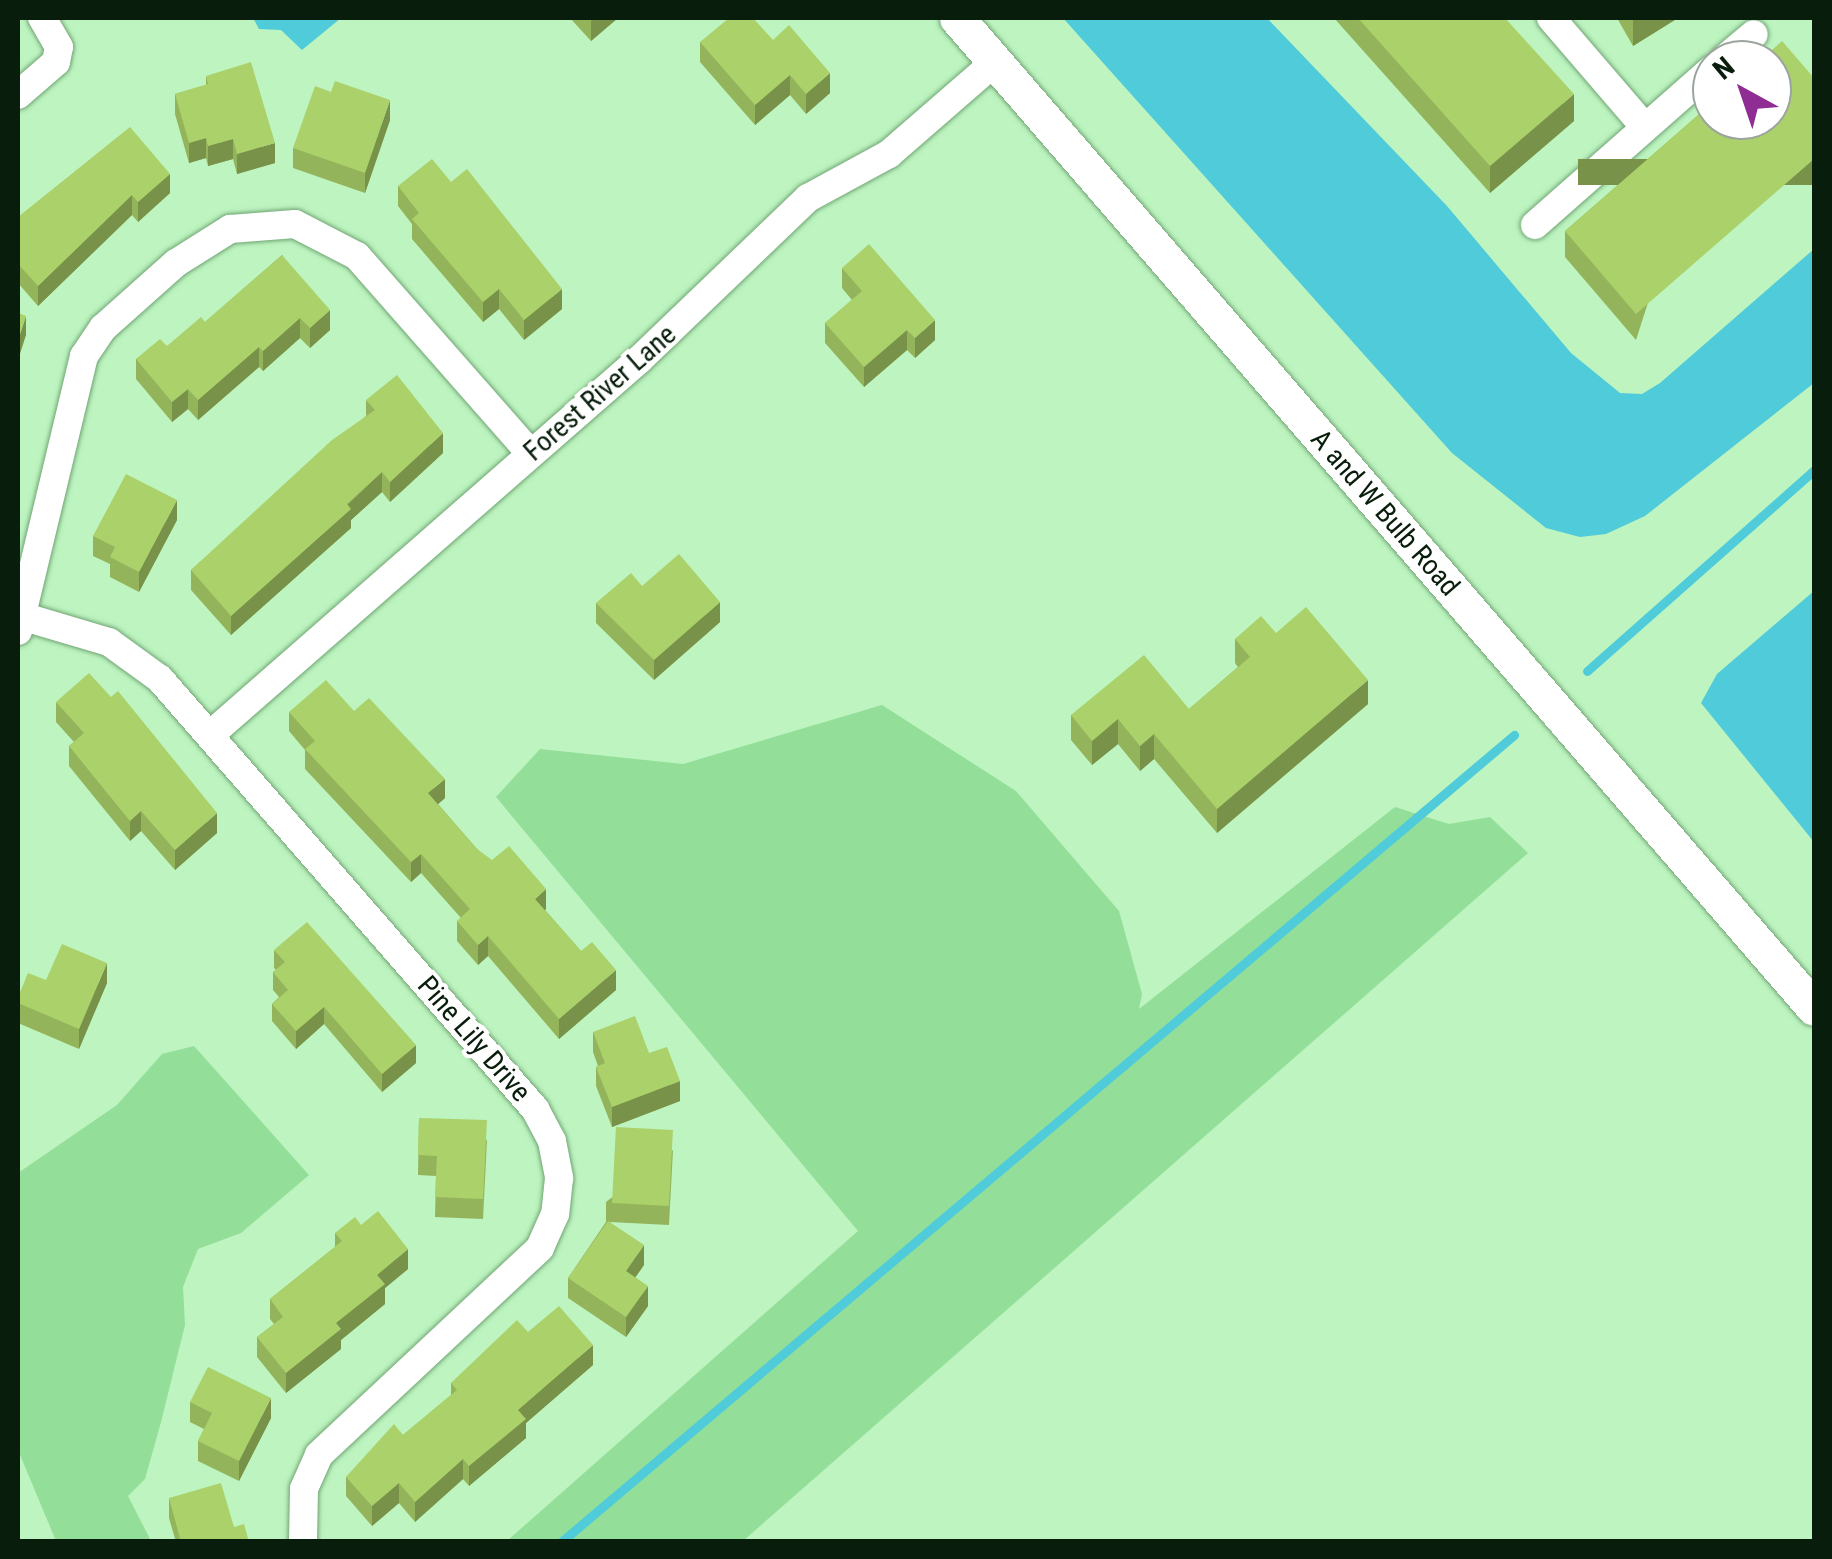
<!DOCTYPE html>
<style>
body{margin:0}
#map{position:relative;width:1832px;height:1559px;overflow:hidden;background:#bdf4c0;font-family:"Roboto Condensed",sans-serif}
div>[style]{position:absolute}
.green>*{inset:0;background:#93df99}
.water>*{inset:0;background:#4fcbda}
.stream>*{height:9px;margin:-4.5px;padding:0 4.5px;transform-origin:4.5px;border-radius:4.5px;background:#4fcbda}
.roads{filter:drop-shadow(0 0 2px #71a574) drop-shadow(0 0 2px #71a574)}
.minor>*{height:28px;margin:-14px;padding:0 14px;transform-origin:14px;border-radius:14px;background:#fff}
.tertiary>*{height:35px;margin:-17.5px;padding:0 17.5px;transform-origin:17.5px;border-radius:17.5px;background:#fff}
.wall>*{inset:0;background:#93b45b}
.shaded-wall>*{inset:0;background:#78924a;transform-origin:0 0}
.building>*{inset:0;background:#abd16a;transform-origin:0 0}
span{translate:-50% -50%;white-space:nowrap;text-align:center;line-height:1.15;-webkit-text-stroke:8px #fff;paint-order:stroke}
.street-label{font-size:28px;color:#081d0b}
.frame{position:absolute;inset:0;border:20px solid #081d0b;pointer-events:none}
.north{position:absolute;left:1692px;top:40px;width:100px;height:100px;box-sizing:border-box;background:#fff;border:2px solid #9ca59d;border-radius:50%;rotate:320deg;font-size:28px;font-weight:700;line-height:40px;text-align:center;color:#081d0b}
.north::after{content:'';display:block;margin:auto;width:35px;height:45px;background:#902d94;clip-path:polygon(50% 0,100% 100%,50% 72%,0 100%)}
</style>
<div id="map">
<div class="green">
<i style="clip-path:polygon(882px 705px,1016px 791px,1119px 911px,1142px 994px,1139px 1009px,1395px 807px,1449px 824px,1490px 817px,1528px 853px,743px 1541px,507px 1541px,858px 1231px,496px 797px,540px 749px,683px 764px)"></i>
<i style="clip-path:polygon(194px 1046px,309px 1175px,241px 1233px,198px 1249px,183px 1287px,185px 1325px,161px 1422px,145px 1479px,128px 1496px,151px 1541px,56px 1541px,18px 1450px,18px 1173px,117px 1105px,162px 1054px)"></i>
</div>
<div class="water">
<i style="clip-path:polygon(253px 18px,341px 18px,302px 50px,281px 30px,259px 29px)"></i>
<i style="clip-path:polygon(1063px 18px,1267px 18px,1447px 206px,1571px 353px,1620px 393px,1642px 394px,1660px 383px,1814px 249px,1814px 383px,1645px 516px,1606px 534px,1580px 537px,1546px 528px,1452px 453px)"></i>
<i style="clip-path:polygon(1814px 591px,1814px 842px,1701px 703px,1717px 674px)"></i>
</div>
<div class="stream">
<i style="left:1587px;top:671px;width:303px;rotate:-41.5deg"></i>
<i style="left:561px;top:1542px;width:1249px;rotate:-40.26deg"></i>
</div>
<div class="roads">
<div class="minor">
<i style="left:1551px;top:18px;width:143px;rotate:49.3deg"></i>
<i style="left:1723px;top:60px;width:40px;rotate:-40deg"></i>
<i style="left:18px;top:95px;width:50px;rotate:-41deg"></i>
<i style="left:56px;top:62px;width:15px;rotate:-79deg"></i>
<i style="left:59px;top:47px;width:34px;rotate:-120deg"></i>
<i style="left:1535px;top:225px;width:236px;rotate:-41.4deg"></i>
<i style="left:21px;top:616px;width:92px;rotate:16.5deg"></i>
<i style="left:109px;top:642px;width:63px;rotate:36deg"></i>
<i style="left:160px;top:679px;width:571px;rotate:48.91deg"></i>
<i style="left:535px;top:1109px;width:36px;rotate:62deg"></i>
<i style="left:552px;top:1141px;width:38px;rotate:79deg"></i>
<i style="left:559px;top:1178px;width:36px;rotate:96deg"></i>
<i style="left:555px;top:1214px;width:37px;rotate:114deg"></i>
<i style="left:540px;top:1248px;width:303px;rotate:136.9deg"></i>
<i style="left:319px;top:1455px;width:37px;rotate:114deg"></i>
<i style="left:304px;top:1489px;width:53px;rotate:91.1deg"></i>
<i style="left:18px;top:631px;width:283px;rotate:-76.5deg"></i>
<i style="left:84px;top:356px;width:34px;rotate:-56deg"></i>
<i style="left:103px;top:328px;width:98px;rotate:-41.7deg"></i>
<i style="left:176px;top:263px;width:64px;rotate:-32.2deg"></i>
<i style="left:230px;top:229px;width:65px;rotate:-4.4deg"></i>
<i style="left:295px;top:224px;width:70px;rotate:27.3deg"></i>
<i style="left:357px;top:256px;width:262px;rotate:48.7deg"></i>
<i style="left:210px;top:735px;width:571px;rotate:-41.17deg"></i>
<i style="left:640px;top:359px;width:233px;rotate:-43.8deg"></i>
<i style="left:808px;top:198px;width:92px;rotate:-28.5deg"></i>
<i style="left:889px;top:154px;width:140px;rotate:-41deg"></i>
</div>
<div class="tertiary">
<i style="left:957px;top:18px;width:1309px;rotate:49.12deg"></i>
</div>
</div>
<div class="wall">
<i style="clip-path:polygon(570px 18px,618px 18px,591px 41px)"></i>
<i style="clip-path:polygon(1334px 18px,1505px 18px,1574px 121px,1490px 193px)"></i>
<i style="clip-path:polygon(1617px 18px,1678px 18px,1633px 46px)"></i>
<i style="clip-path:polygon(773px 40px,830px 93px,806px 114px,790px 95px,755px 125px,700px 62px,700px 42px)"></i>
<i style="clip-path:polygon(206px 76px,275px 163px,237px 174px,233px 159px,208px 166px,206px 158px,189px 163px,175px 114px,175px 94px,206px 85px)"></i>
<i style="clip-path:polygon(1712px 103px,1636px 340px,1565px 257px,1565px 231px)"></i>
<i style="clip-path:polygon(390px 120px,365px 193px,293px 168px,293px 148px)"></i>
<i style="clip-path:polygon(170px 174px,170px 193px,138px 222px,132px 215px,38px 306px,18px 283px,18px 217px)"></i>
<i style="clip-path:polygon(451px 182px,562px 309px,524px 340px,499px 309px,483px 322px,412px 239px,412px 224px,398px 206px,398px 186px)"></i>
<i style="clip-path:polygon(282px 255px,330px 330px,310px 348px,300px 338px,263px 371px,259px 367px,198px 420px,188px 409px,172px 422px,136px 379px,136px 359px,167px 346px,205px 322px)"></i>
<i style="clip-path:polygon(842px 268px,935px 340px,915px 358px,907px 350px,864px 387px,825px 343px,825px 323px,852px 300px,842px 288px)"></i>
<i style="clip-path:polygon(366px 400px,443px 453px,390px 502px,382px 492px,351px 520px,351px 528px,231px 635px,191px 590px,191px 570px,366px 416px)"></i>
<i style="clip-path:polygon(177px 520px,139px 592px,110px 577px,110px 564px,93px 556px,93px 536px)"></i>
<i style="clip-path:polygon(642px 586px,720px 622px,654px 680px,596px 623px,596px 603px)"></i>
<i style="clip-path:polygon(1276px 633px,1368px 704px,1217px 833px,1154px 759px,1140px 771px,1118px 744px,1092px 765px,1071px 740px,1071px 715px,1189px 709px,1238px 667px,1235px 663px,1235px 639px)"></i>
<i style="clip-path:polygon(56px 702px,217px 833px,175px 870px,141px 831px,130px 841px,69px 766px,69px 746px,74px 742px,56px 722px)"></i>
<i style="clip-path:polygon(354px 711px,445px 798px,438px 804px,477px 849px,546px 909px,545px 910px,581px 951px,616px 990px,559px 1039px,488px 956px,478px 965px,457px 941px,457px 921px,461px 918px,421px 873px,411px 882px,305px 769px,305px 750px,289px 731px,289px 712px)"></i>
<i style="clip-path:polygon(274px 950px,416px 1063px,382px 1092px,324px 1024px,296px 1049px,272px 1021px,272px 1004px,279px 997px,273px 990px,273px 972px,276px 970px,274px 968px)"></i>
<i style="clip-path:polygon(46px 980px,107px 983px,79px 1049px,18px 1023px,18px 997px)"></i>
<i style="clip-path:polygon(593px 1032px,649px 1053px,680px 1101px,612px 1127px,596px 1086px,596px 1067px,598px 1066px,593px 1052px)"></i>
<i style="clip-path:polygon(419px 1118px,487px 1140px,483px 1219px,435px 1217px,436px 1176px,418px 1175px)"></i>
<i style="clip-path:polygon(673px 1150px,669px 1225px,610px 1222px,644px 1265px,635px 1277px,648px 1306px,626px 1337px,568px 1298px,568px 1278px,606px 1222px,606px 1202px)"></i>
<i style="clip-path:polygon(361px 1225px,408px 1269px,385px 1288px,385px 1304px,341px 1340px,341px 1349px,286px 1393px,257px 1357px,257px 1337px,274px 1324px,270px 1319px,270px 1299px,335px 1247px,335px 1233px)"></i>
<i style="clip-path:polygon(528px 1332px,593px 1365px,526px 1423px,526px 1438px,469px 1486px,463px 1479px,415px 1522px,399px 1503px,372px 1526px,346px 1496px,346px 1477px,403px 1435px,451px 1395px,451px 1383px)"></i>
<i style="clip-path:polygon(190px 1402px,271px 1418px,239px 1481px,198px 1461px,198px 1441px,204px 1429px,190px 1422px)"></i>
<i style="clip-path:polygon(169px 1498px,234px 1527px,249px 1542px,176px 1542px,169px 1518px)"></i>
</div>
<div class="shaded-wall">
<i style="clip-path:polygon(595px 18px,618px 18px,591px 41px,591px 21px)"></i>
<i style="clip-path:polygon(1636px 18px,1678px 18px,1633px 46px,1633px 19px)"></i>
<i style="clip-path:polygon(830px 73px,830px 93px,806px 114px,806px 94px)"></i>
<i style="clip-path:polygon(790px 75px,790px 95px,755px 125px,755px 105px)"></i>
<i style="clip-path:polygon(1574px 94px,1574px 121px,1490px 193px,1490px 166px)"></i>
<i style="clip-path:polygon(390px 100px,390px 120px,365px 193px,365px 173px)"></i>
<i style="clip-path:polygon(206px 138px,206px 158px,189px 163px,189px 143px)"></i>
<i style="clip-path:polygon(233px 139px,233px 159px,208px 166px,208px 146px)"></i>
<i style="clip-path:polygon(275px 143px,275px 163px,237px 174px,237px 154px)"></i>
<i style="left:1814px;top:159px;width:26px;height:236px;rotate:90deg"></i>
<i style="clip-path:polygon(170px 174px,170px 193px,138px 222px,138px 202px)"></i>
<i style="clip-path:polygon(132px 195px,132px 215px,38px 306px,38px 286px)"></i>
<i style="clip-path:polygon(499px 289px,499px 309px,483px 322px,483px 302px)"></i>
<i style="clip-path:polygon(562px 289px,562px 309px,524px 340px,524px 320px)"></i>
<i style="clip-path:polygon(330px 310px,330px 330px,310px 348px,310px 328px)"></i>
<i style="clip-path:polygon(26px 316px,26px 335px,18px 360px,18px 340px)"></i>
<i style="clip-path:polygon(300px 318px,300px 338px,263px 371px,263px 351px)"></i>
<i style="clip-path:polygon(935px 320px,935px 340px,915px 358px,915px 338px)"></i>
<i style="clip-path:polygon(907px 330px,907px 350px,864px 387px,864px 367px)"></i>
<i style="clip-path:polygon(259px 347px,259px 367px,198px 420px,198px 400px)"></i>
<i style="clip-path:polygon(188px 389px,188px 409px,172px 422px,172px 402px)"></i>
<i style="clip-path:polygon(443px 433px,443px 453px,390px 502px,390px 482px)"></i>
<i style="clip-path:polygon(382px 472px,382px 492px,351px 520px,351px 528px,231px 635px,231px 616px)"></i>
<i style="clip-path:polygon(177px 500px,177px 520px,139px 592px,139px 572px)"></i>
<i style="clip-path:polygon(720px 602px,720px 622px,654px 680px,654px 660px)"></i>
<i style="clip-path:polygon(1368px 680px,1368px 704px,1217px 833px,1217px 809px)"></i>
<i style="clip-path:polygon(1118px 719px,1118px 744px,1092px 765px,1092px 741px)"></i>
<i style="clip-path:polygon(1154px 734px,1154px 759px,1140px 771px,1140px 746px)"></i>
<i style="clip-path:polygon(445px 779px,445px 798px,428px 813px,428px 793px)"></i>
<i style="clip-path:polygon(141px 811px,141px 831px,130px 841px,130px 821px)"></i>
<i style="clip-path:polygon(217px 813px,217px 833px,175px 870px,175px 850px)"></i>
<i style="clip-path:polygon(421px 854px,421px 873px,411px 882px,411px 862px)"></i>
<i style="clip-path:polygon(546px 889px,546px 909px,535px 918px,535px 899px)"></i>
<i style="clip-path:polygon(488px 936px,488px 956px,478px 965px,478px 945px)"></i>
<i style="clip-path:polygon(107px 963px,107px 983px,79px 1049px,79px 1029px)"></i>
<i style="clip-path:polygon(616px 970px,616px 990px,559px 1039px,559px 1019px)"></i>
<i style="clip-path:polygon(324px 1007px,324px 1024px,296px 1049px,296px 1031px)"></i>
<i style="clip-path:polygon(416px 1045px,416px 1063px,382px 1092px,382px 1074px)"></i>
<i style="clip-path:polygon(680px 1081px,680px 1101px,612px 1127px,612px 1107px)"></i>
<i style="clip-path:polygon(644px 1245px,644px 1265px,626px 1291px,626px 1271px)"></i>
<i style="clip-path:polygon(408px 1249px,408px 1269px,385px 1288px,385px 1304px,341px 1340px,341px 1349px,286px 1393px,286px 1373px,336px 1323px,377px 1275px)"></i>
<i style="clip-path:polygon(648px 1286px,648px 1306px,626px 1337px,626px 1317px)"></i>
<i style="clip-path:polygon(593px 1345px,593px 1365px,526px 1423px,526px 1438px,469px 1486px,469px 1466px,518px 1410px)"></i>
<i style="clip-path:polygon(271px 1398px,271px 1418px,239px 1481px,239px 1461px)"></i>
<i style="clip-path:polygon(463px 1459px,463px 1479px,415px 1522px,415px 1502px)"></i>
<i style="clip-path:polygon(399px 1483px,399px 1503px,372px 1526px,372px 1506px)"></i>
</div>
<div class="building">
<i style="clip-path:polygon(729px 18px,753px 18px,773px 40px,789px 25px,830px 73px,806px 94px,790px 75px,755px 105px,700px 42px)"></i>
<i style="clip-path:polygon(1358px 18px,1505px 18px,1574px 94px,1490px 166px)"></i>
<i style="clip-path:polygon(1782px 41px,1814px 78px,1814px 159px,1636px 314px,1565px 231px,1712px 103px,1712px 120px,1772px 120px,1772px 60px,1761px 60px)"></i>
<i style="clip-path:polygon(251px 62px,275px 143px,237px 154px,233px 139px,208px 146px,206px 138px,189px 143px,175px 94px,208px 84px,206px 76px)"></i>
<i style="clip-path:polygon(335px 81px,390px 100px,365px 173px,293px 148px,315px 86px,331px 92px)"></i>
<i style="clip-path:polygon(130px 127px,170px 174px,138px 202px,132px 195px,38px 286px,18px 264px,18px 217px)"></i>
<i style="clip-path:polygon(432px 159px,451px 182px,467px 169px,562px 289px,524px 320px,499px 289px,483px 302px,412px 219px,419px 213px,398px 186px)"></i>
<i style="clip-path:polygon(869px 244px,935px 320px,915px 338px,907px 330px,864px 367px,825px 323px,862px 291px,842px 268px)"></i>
<i style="clip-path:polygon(282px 255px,330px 310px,310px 328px,300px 318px,263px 351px,259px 347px,198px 400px,188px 389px,172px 402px,136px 359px,160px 339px,167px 346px,201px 317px,205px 322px)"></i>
<i style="clip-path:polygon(18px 313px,26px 316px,18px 340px)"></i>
<i style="clip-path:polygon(397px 375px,443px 433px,390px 482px,382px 472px,347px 504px,351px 509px,231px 616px,191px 570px,332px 440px,375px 410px,366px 400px)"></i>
<i style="clip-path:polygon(126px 474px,177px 500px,139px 572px,110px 557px,115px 547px,93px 536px)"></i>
<i style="clip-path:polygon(679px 554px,720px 602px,654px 660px,596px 603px,631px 573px,642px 586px)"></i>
<i style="clip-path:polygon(1306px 607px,1368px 680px,1217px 809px,1154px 734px,1140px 746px,1118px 719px,1092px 741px,1071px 715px,1144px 655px,1189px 709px,1250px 657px,1235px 639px,1261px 616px,1276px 633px)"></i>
<i style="clip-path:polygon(89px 673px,111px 697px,118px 691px,217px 813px,175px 850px,141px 811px,130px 821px,69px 746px,84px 733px,56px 702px)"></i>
<i style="clip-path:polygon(326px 680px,354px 711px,369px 698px,445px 779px,428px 793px,477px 849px,492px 860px,509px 846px,546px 889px,535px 899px,581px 951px,592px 942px,616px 970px,559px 1019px,488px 936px,478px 945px,457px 921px,470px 909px,421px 854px,411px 862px,305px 749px,315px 741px,289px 712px)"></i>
<i style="clip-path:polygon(307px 922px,416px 1045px,382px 1074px,324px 1007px,296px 1031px,272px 1004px,288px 990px,273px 972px,285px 962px,274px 950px)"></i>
<i style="clip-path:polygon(62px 944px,107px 963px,79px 1029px,18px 1003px,18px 997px,28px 973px,46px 980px)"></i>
<i style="clip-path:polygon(635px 1016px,649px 1053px,667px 1047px,680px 1081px,612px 1107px,596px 1067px,605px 1063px,593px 1032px)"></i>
<i style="clip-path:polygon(419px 1118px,487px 1120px,483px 1199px,435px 1197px,437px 1156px,418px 1155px)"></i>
<i style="left:616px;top:1127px;width:57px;height:76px;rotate:3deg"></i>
<i style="clip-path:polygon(378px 1211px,408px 1249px,377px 1275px,385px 1284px,336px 1323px,341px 1329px,286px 1373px,257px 1337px,283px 1317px,270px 1299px,342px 1241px,335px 1233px,355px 1217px,361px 1225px)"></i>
<i style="clip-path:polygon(608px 1221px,644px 1245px,626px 1271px,648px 1286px,626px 1317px,568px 1278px)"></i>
<i style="clip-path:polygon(559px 1306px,593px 1345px,518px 1410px,526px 1419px,469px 1466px,463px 1459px,415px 1502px,399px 1483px,372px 1506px,346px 1477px,394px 1424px,403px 1435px,457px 1390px,451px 1383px,517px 1320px,528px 1332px)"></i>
<i style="clip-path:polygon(208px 1367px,271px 1398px,239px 1461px,198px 1441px,212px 1413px,190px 1402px)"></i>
<i style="clip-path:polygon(221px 1483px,234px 1527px,244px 1524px,249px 1542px,181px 1542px,169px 1498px)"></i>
</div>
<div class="street-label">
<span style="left:600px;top:393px;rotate:-41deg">Forest River Lane</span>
<span style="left:1385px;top:513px;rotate:49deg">A and W Bulb Road</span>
<span style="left:474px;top:1039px;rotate:49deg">Pine Lily Drive</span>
</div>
<div class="frame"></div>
<div class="north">N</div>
</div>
